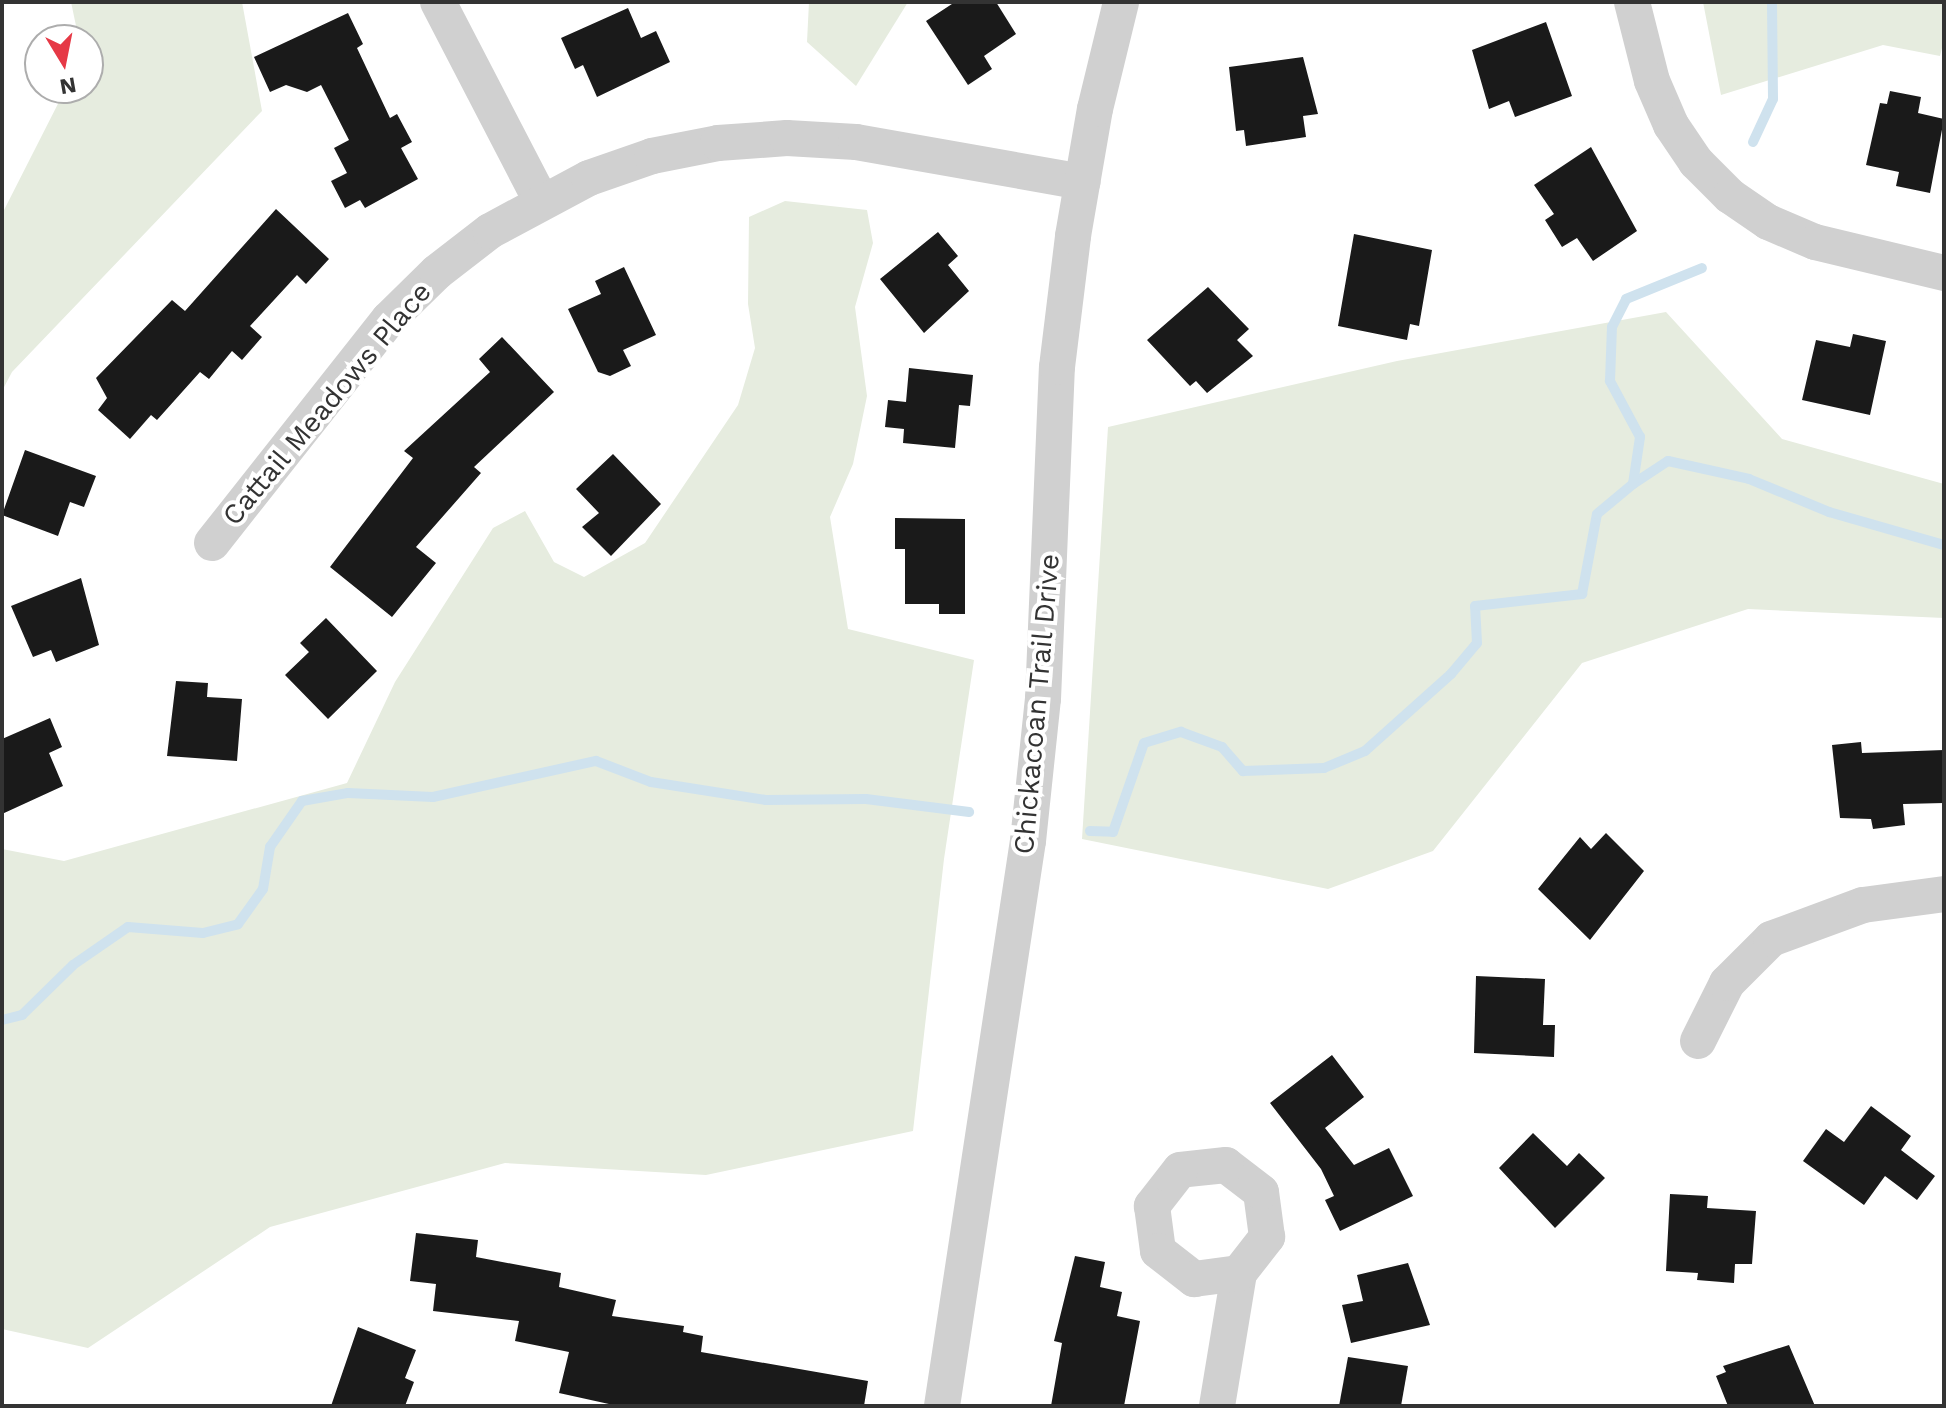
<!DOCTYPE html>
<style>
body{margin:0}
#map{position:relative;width:1946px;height:1408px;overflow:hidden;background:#fff;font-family:"Work Sans",sans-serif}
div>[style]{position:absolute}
.green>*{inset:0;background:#e6ecdf}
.stream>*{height:10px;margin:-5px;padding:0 5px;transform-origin:5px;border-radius:5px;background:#cfe2ee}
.building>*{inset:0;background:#1a1a1a}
.minor>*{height:36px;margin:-18px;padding:0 18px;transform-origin:18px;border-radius:18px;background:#d0d0d0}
span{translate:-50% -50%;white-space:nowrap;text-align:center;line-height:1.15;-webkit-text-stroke:8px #fff;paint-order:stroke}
.street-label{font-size:28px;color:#333}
.frame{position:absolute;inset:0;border:4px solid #333;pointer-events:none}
.north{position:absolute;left:24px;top:24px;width:80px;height:80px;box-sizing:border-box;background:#fff;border:2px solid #adadad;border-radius:50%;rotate:170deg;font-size:22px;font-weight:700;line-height:32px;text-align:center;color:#333}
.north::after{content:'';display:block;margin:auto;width:28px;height:36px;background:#e63946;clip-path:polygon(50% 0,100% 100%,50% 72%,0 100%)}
</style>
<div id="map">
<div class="green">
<i style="clip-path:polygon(71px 2px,242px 2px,262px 111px,12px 372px,2px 391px,2px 214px,66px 88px,88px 88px,88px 40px,79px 40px)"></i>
<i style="clip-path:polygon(809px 2px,908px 2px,856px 86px,807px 42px)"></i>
<i style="clip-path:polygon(1703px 2px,1944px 2px,1944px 40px,1940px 56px,1883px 45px,1721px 95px)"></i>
<i style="clip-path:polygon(785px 201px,867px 210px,873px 243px,855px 307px,867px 396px,853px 464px,830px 517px,848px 629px,974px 660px,944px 859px,913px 1131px,706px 1175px,505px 1163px,270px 1227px,88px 1348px,2px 1329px,2px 849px,64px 861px,347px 783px,395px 682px,493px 528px,525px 511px,554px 562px,584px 577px,645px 543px,738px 405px,755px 348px,748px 304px,749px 217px)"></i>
<i style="clip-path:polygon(1666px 312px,1782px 439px,1944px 484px,1944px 618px,1748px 609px,1582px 663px,1433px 851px,1328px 889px,1082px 839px,1108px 427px,1397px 361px)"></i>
</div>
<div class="stream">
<i style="left:1753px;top:142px;width:47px;rotate:-65.1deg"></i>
<i style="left:1773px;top:99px;width:97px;rotate:-90.6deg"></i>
<i style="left:1633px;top:484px;width:42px;rotate:-33.3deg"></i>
<i style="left:1668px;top:461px;width:83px;rotate:12.5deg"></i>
<i style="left:1749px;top:479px;width:87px;rotate:22.4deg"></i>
<i style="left:1829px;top:512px;width:120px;rotate:16deg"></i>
<i style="left:1090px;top:831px;width:23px;rotate:2deg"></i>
<i style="left:1113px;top:832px;width:94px;rotate:-70.8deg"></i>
<i style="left:1144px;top:743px;width:39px;rotate:-17deg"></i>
<i style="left:1181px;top:732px;width:44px;rotate:20.1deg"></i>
<i style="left:1222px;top:747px;width:32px;rotate:49deg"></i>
<i style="left:1243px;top:771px;width:81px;rotate:-2.1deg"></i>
<i style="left:1324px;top:768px;width:44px;rotate:-22.5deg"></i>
<i style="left:1365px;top:751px;width:115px;rotate:-41.8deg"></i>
<i style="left:1451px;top:674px;width:40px;rotate:-50deg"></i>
<i style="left:1477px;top:643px;width:37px;rotate:-93deg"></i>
<i style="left:1475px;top:606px;width:108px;rotate:-6.4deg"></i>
<i style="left:1582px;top:594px;width:81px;rotate:-79.4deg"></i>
<i style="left:1597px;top:514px;width:47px;rotate:-39.8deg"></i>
<i style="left:1633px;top:484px;width:48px;rotate:-81.5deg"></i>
<i style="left:1640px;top:437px;width:64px;rotate:-118.2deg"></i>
<i style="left:1610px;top:381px;width:54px;rotate:-87.9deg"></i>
<i style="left:1612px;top:327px;width:31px;rotate:-63deg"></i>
<i style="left:1626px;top:299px;width:82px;rotate:-22.2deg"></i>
<i style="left:2px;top:1020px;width:21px;rotate:-14deg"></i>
<i style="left:22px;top:1015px;width:71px;rotate:-44.4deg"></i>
<i style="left:73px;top:965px;width:67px;rotate:-34.6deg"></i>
<i style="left:128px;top:927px;width:75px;rotate:4.6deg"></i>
<i style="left:203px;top:933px;width:36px;rotate:-14deg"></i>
<i style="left:238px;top:924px;width:43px;rotate:-54.5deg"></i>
<i style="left:263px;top:889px;width:43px;rotate:-80.5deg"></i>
<i style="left:270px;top:847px;width:56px;rotate:-55.2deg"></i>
<i style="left:302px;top:801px;width:47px;rotate:-9.9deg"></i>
<i style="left:348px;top:793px;width:85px;rotate:2.7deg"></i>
<i style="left:433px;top:797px;width:167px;rotate:-12.5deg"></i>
<i style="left:596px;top:761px;width:59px;rotate:20.9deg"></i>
<i style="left:651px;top:782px;width:116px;rotate:8.9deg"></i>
<i style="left:766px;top:800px;width:100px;rotate:-0.6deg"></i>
<i style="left:866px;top:799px;width:104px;rotate:7.2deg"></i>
</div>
<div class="building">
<i style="clip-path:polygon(955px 2px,996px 2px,1016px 34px,984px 56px,992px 69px,968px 85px,926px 21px)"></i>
<i style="clip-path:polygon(628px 8px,641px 38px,656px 31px,670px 62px,597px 97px,583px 65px,575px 69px,561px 38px)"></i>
<i style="clip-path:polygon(348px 13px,363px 44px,357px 48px,390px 118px,397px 114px,412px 142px,401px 148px,418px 179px,365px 208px,360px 200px,345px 208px,331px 181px,347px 173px,334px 148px,349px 140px,321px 85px,307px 92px,286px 85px,270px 92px,254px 57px)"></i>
<i style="clip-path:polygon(1546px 22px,1572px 96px,1515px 117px,1509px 101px,1489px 109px,1472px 50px)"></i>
<i style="clip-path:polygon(1303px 57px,1318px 114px,1303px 116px,1306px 137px,1246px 146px,1244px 130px,1236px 131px,1229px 67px)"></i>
<i style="clip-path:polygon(1890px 91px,1921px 97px,1918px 113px,1944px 119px,1930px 193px,1896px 186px,1899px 172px,1866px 165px,1880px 103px,1887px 104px)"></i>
<i style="clip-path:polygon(1591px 147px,1637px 231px,1593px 261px,1577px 238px,1562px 247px,1545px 220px,1554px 214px,1534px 185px)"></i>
<i style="clip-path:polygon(276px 209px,329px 259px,306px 284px,297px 275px,250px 326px,262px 337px,242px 360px,232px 351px,209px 379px,200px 372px,157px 420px,151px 415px,130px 439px,98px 410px,107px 398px,96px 378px,172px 300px,185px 311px)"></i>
<i style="clip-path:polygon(938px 232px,958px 256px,948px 265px,969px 291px,924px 333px,880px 279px)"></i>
<i style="clip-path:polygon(1354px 234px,1432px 250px,1419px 326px,1410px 324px,1407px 340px,1338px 326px)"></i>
<i style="clip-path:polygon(624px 267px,656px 335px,623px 350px,631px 366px,610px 376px,598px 372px,568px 309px,601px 294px,595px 281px)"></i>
<i style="clip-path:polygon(1208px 287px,1249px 329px,1237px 340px,1253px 356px,1207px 393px,1196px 381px,1190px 386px,1147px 340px)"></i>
<i style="clip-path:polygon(1853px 334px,1886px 341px,1870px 415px,1802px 400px,1816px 340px,1850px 347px)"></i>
<i style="clip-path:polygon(502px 337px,554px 392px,474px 467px,481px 473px,416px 547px,436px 563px,392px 617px,330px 567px,413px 458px,404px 451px,490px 372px,479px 359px)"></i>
<i style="clip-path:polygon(909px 368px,973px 375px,970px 406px,959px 405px,955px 448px,903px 443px,904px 429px,885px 427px,888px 400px,906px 402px)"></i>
<i style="clip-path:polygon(25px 450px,96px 476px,84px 507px,70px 502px,58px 536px,2px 515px)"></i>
<i style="clip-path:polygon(613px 454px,661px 504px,611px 556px,582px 527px,599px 513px,576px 489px)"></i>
<i style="clip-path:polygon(895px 518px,965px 519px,965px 614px,939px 614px,939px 604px,905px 604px,905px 549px,895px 549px)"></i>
<i style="clip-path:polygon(81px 578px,99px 645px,56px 662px,51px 650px,33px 657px,11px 606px)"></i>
<i style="clip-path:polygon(326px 618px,377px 671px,328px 719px,285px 675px,309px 652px,300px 643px)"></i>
<i style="clip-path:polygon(176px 681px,208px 683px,207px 697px,242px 699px,237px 761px,167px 756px)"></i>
<i style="clip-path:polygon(50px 718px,62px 747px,49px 753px,63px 786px,2px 814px,2px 739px)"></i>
<i style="clip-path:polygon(1861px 742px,1862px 753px,1944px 750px,1944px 803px,1903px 804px,1905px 825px,1873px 829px,1871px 819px,1840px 818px,1832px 745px)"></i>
<i style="clip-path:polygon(1606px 833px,1644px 871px,1590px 940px,1538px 889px,1580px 837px,1591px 849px)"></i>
<i style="clip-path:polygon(1476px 976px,1545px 979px,1543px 1025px,1555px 1025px,1554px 1057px,1474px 1053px)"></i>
<i style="clip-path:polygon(1332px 1055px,1364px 1097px,1325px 1128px,1354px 1165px,1389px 1148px,1413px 1196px,1340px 1231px,1325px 1200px,1334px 1196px,1321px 1169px,1270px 1103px)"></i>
<i style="clip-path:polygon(1871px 1106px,1911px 1136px,1901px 1150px,1935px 1176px,1917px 1200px,1885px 1176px,1864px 1205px,1803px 1161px,1826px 1129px,1844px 1142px)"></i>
<i style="clip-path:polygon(1533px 1133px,1567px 1166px,1579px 1153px,1605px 1178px,1555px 1228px,1499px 1168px)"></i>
<i style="clip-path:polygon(1670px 1194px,1708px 1196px,1707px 1208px,1756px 1211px,1752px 1264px,1735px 1264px,1734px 1283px,1697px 1280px,1698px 1273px,1666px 1271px)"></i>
<i style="clip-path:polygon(416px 1233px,478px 1240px,476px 1257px,561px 1273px,559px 1287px,616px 1300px,612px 1316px,684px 1326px,683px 1332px,703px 1336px,701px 1352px,868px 1381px,864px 1406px,618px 1406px,559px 1393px,569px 1352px,515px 1341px,519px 1321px,433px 1311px,436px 1284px,410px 1281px)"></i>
<i style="clip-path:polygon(1075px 1256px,1105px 1262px,1100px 1287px,1122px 1292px,1117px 1316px,1140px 1321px,1124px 1406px,1051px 1406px,1062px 1343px,1054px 1341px)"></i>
<i style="clip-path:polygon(1408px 1263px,1430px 1325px,1351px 1343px,1342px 1305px,1363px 1301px,1357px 1275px)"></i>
<i style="clip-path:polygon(358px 1327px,416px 1350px,405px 1378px,414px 1382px,405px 1406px,331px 1406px)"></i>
<i style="clip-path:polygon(1789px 1345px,1815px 1406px,1728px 1406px,1716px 1376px,1726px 1372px,1723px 1366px)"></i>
<i style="clip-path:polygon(1348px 1357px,1408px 1366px,1401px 1406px,1339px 1406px)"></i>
</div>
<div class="minor">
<i style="left:438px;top:2px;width:224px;rotate:62.6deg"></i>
<i style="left:1632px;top:2px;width:81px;rotate:75.8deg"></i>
<i style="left:1652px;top:81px;width:48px;rotate:66.6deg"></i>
<i style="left:1671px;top:125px;width:45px;rotate:56deg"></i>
<i style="left:1696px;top:162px;width:48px;rotate:45deg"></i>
<i style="left:1730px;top:196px;width:46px;rotate:34.4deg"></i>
<i style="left:1768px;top:222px;width:51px;rotate:23.1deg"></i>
<i style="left:1815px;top:242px;width:133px;rotate:13.5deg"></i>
<i style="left:212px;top:543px;width:285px;rotate:-51.7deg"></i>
<i style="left:389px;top:319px;width:67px;rotate:-44.4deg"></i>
<i style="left:437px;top:272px;width:67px;rotate:-37.7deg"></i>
<i style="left:490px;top:231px;width:112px;rotate:-28.2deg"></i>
<i style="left:589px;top:178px;width:67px;rotate:-19.2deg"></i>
<i style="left:652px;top:156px;width:67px;rotate:-11.1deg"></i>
<i style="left:718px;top:143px;width:69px;rotate:-4.1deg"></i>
<i style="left:787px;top:138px;width:69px;rotate:3.3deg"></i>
<i style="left:856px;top:142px;width:230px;rotate:10deg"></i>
<i style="left:1698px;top:1041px;width:65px;rotate:-63.4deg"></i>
<i style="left:1727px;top:983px;width:62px;rotate:-45deg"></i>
<i style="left:1771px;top:939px;width:98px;rotate:-20.3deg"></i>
<i style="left:1863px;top:905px;width:82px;rotate:-7.7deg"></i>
<i style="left:942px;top:1406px;width:572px;rotate:-81.35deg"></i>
<i style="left:1028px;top:841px;width:143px;rotate:-84deg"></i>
<i style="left:1043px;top:699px;width:332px;rotate:-87.6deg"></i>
<i style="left:1057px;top:367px;width:132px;rotate:-83deg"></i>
<i style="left:1073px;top:236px;width:129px;rotate:-80.2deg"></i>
<i style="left:1095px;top:109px;width:110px;rotate:-76.3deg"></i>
<i style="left:1217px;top:1406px;width:135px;rotate:-80.6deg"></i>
<i style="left:1239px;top:1273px;width:46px;rotate:-52.1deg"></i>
<i style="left:1267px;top:1237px;width:45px;rotate:-97.6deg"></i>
<i style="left:1261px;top:1192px;width:44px;rotate:-142.4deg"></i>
<i style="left:1226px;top:1165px;width:46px;rotate:173.8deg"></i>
<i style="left:1180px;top:1170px;width:46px;rotate:127.9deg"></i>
<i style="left:1152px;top:1206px;width:45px;rotate:82.4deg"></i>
<i style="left:1158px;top:1251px;width:46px;rotate:37.9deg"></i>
<i style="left:1194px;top:1279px;width:45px;rotate:-7.6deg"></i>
</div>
<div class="street-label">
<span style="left:327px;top:404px;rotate:-50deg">Cattail Meadows Place</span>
<span style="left:1037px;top:704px;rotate:-85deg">Chickacoan Trail Drive</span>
</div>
<div class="frame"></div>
<div class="north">N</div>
</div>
